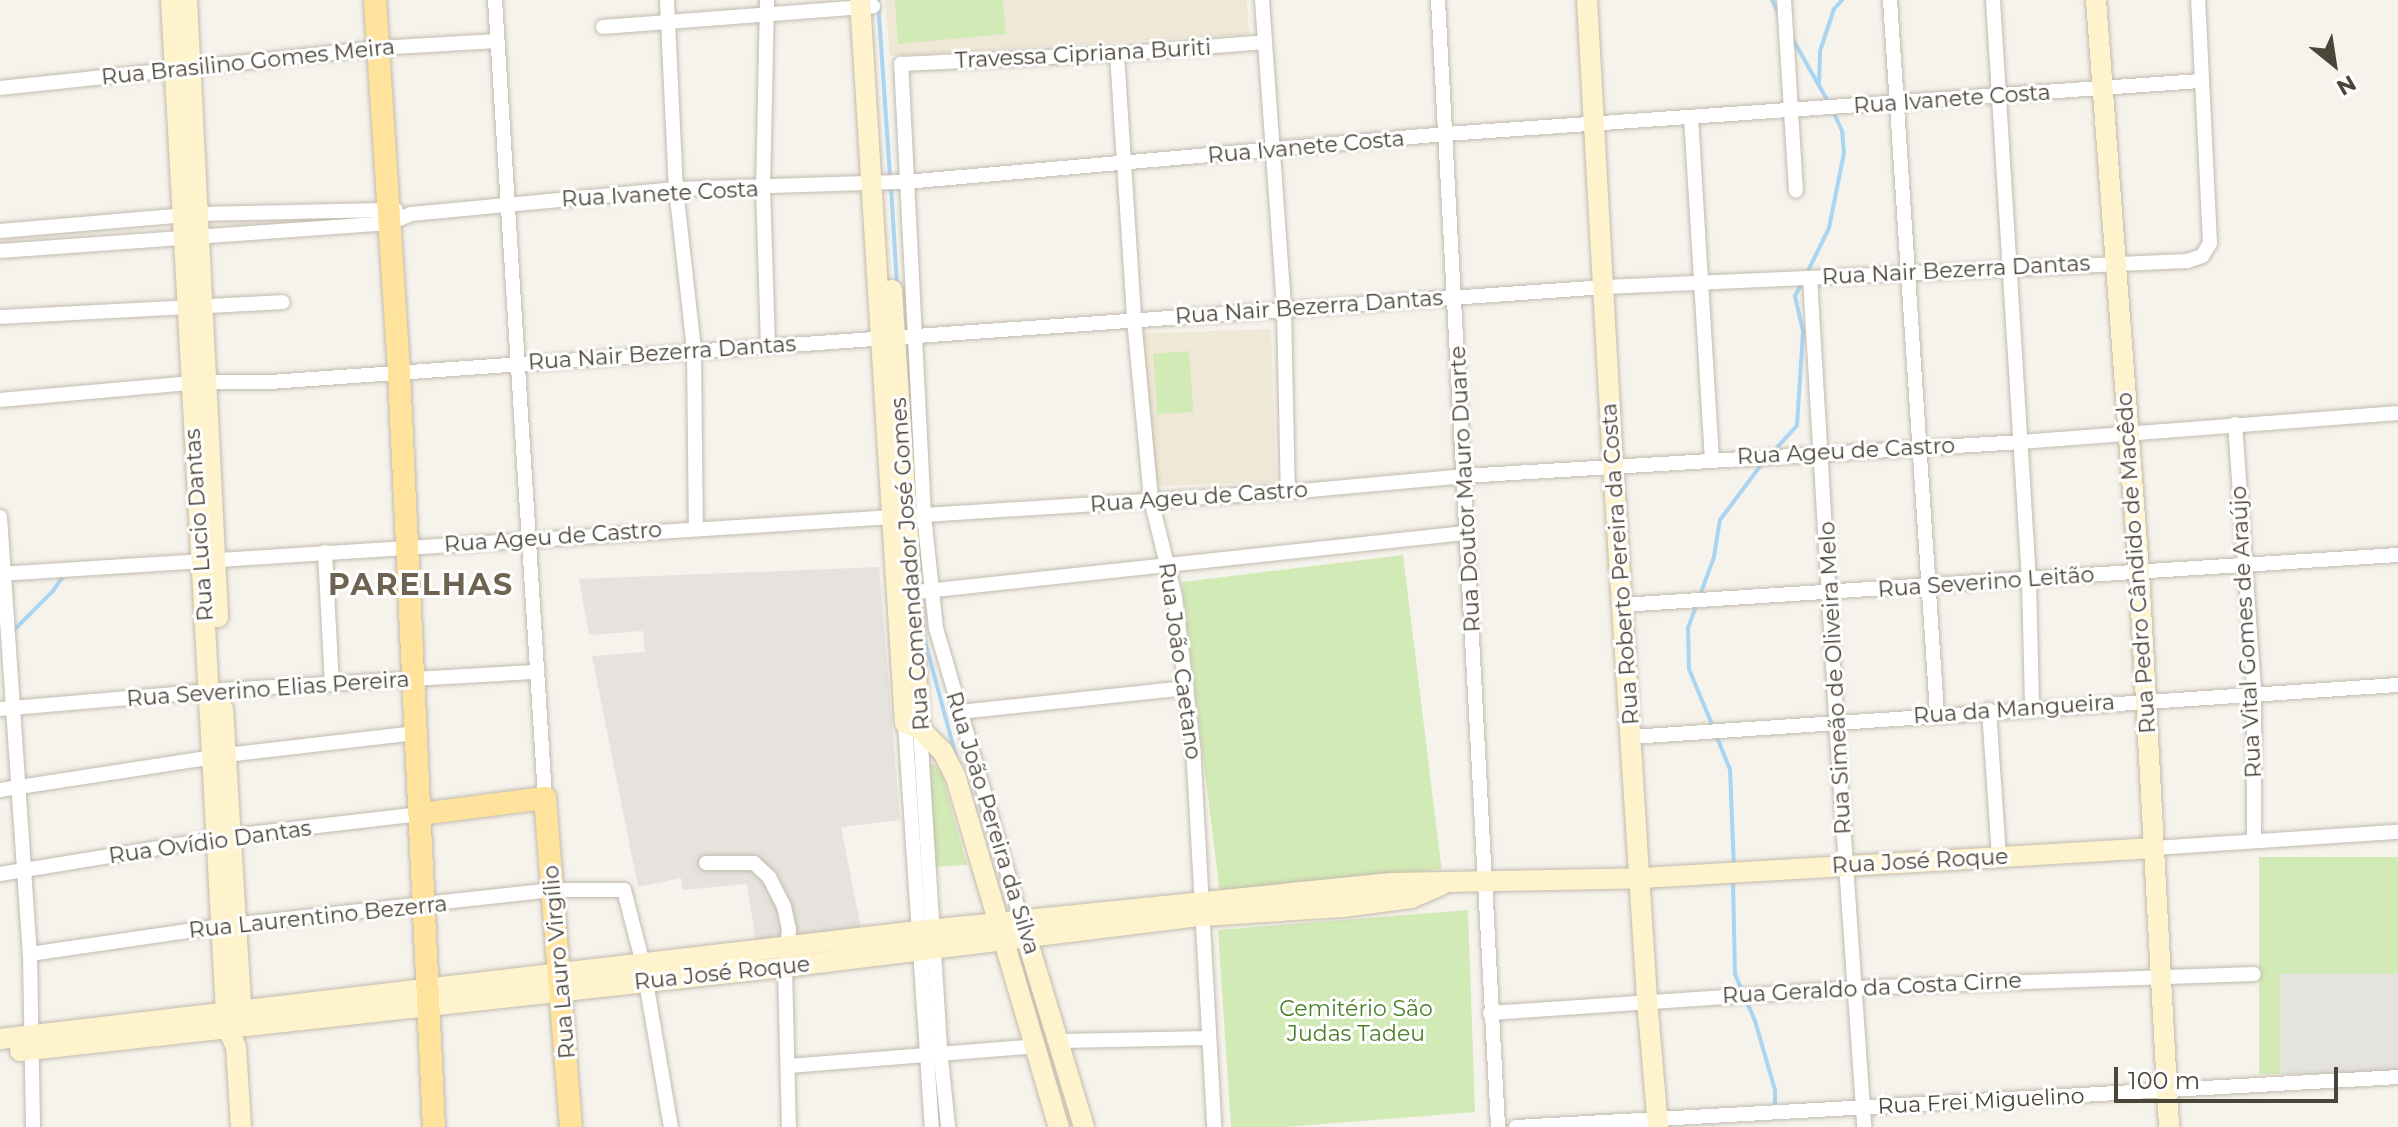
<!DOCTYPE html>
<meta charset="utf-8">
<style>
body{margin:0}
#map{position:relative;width:2398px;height:1127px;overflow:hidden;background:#f6f3ec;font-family:Montserrat,sans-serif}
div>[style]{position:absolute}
.industrial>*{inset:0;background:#e6e2dd}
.education>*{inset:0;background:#efe8d6;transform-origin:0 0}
.green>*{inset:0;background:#d2eab5;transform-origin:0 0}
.parking>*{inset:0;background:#e5e3e0;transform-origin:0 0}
.stream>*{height:4px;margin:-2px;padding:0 2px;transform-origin:2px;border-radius:2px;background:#a9d4f2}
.roads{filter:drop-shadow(0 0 2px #c2bbae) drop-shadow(0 0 2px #c2bbae)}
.street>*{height:14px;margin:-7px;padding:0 7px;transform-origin:7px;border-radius:7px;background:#fff}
.secondary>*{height:20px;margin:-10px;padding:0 10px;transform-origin:10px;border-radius:10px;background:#fff3cd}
.primary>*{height:22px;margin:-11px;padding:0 11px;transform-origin:11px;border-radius:11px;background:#ffe39c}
span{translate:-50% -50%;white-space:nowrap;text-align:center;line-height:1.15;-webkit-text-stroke:6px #fff;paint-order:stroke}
.street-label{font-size:22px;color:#4b4439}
.park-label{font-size:22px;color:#4a7f2a}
.district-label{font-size:30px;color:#6e6250;font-weight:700;letter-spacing:2px}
.north{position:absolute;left:2294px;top:24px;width:80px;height:80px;-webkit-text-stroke:6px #fff;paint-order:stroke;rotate:150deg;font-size:22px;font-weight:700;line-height:32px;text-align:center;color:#4b4439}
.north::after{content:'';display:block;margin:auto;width:28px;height:36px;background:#4b4439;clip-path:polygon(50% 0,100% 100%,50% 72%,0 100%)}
.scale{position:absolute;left:2114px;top:1067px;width:224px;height:36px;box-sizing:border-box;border:4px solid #4b4439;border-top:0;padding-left:10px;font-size:24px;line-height:28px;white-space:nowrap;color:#4b4439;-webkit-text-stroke:6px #fff;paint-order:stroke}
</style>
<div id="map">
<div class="industrial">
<i style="clip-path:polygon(879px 567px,900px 820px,841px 827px,862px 934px,756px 944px,747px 884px,683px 890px,681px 878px,638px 887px,592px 656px,645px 652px,643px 631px,589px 635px,579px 579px)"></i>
</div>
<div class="education">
<i style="clip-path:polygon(885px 0,1247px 0,1249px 34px,890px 56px)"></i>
<i style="left:1271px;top:329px;width:153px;height:128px;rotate:88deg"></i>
</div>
<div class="green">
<i style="clip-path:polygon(895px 0,1003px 0,1006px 34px,898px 44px)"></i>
<i style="left:1189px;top:351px;width:61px;height:36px;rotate:86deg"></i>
<i style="left:1403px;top:555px;width:316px;height:223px;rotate:83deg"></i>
<i style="clip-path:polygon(933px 764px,941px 771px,967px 865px,933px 867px,924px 766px)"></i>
<i style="left:2398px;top:857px;width:217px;height:139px;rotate:90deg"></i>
<i style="clip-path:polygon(1468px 910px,1475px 1112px,1285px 1127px,1231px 1127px,1218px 930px)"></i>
</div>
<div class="parking">
<i style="left:2398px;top:974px;width:100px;height:118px;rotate:90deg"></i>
</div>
<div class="stream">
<i style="left:878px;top:0;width:178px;rotate:86.1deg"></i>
<i style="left:1772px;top:0;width:18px;rotate:63deg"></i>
<i style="left:1792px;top:38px;width:75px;rotate:60.4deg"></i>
<i style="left:1819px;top:83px;width:32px;rotate:-88deg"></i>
<i style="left:1820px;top:51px;width:44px;rotate:-71.6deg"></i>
<i style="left:1834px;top:9px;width:12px;rotate:-48deg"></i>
<i style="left:891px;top:187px;width:99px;rotate:86.5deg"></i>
<i style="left:1807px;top:273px;width:50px;rotate:-63.9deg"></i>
<i style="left:1829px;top:228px;width:76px;rotate:-78.7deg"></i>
<i style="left:1844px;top:153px;width:22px;rotate:-95deg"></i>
<i style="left:1842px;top:131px;width:22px;rotate:-114deg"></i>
<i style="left:1773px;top:452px;width:36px;rotate:-48deg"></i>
<i style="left:1797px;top:425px;width:94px;rotate:-86.3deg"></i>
<i style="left:1803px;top:331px;width:36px;rotate:-103deg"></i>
<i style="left:1795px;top:296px;width:17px;rotate:-62deg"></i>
<i style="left:916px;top:570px;width:19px;rotate:87deg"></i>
<i style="left:13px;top:631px;width:57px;rotate:-45deg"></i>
<i style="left:53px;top:591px;width:18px;rotate:-56deg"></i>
<i style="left:923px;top:634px;width:131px;rotate:74.9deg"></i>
<i style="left:1713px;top:727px;width:63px;rotate:-112.5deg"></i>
<i style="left:1689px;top:669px;width:41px;rotate:-91.4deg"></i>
<i style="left:1688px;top:628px;width:76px;rotate:-69.9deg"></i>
<i style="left:1714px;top:557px;width:37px;rotate:-81deg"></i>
<i style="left:1720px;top:520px;width:74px;rotate:-53.3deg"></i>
<i style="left:1716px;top:735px;width:37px;rotate:68deg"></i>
<i style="left:1730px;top:769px;width:99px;rotate:87.7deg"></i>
<i style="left:1733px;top:880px;width:94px;rotate:88.8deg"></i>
<i style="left:1735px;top:974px;width:51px;rotate:66.9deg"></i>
<i style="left:1755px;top:1021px;width:72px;rotate:73.8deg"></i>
<i style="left:1775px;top:1090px;width:19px;rotate:90deg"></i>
</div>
<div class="roads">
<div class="street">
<i style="left:495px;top:0;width:800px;rotate:86.41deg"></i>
<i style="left:667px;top:0;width:189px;rotate:87.3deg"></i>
<i style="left:676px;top:189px;width:162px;rotate:83.6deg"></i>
<i style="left:694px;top:350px;width:178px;rotate:89.4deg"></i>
<i style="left:767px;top:0;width:187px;rotate:91.2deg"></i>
<i style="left:763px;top:187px;width:158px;rotate:88.2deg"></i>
<i style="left:1262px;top:0;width:309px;rotate:85.9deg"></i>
<i style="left:1284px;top:308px;width:184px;rotate:88.8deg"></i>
<i style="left:1438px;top:0;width:1129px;rotate:86.95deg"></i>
<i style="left:1784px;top:0;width:191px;rotate:86.4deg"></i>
<i style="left:1890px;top:0;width:716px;rotate:86.23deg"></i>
<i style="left:1993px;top:0;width:582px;rotate:86.45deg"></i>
<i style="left:2029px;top:581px;width:126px;rotate:88.6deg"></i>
<i style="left:603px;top:27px;width:271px;rotate:-4.4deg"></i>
<i style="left:1117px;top:54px;width:266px;rotate:86.3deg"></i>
<i style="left:1134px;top:319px;width:182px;rotate:84.6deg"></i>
<i style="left:1151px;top:500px;width:100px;rotate:76.1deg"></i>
<i style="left:1175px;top:597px;width:150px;rotate:83.1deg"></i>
<i style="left:1193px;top:746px;width:382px;rotate:86.8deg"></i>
<i style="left:0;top:88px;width:380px;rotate:-6deg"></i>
<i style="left:378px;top:48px;width:119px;rotate:-3.4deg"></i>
<i style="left:1691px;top:117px;width:342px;rotate:86.5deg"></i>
<i style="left:0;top:231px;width:199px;rotate:-4.9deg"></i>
<i style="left:198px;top:214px;width:198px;rotate:-1.2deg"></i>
<i style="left:0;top:251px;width:391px;rotate:-4.1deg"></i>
<i style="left:390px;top:223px;width:23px;rotate:-23deg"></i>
<i style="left:411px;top:214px;width:266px;rotate:-5.4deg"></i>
<i style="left:676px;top:189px;width:229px;rotate:-1.8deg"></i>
<i style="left:905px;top:182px;width:543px;rotate:-5.07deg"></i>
<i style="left:1446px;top:134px;width:756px;rotate:-4.02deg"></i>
<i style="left:1810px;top:278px;width:445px;rotate:86.6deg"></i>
<i style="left:1836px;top:722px;width:406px;rotate:86deg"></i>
<i style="left:0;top:317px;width:283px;rotate:-3deg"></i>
<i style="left:0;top:400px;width:201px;rotate:-5.1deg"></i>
<i style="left:200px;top:382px;width:70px"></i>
<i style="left:270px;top:382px;width:1338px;rotate:-4.07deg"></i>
<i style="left:1605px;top:287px;width:583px;rotate:-2.56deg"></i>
<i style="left:2187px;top:261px;width:16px;rotate:-18deg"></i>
<i style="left:2202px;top:256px;width:15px;rotate:-58deg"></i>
<i style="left:2210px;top:243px;width:243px;rotate:-92.8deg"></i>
<i style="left:2235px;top:424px;width:269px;rotate:85.9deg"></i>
<i style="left:2254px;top:692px;width:148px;rotate:90deg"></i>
<i style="left:0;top:517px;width:438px;rotate:86.1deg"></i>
<i style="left:30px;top:954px;width:173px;rotate:89deg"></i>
<i style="left:325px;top:552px;width:132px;rotate:87deg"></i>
<i style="left:0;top:574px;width:1303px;rotate:-3.65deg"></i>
<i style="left:1300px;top:491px;width:165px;rotate:-5.2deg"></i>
<i style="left:1464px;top:476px;width:558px;rotate:-3.49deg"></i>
<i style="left:2021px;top:442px;width:378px;rotate:-4.4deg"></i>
<i style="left:898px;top:594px;width:570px;rotate:-6.14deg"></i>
<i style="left:1622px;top:605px;width:778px;rotate:-3.69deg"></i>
<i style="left:0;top:709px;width:223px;rotate:-4.9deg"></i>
<i style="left:222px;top:690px;width:316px;rotate:-3.3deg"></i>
<i style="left:1989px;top:710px;width:146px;rotate:86.1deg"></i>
<i style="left:959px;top:712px;width:229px;rotate:-6deg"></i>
<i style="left:905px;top:723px;width:405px;rotate:86.2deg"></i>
<i style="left:920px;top:729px;width:321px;rotate:86.4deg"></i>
<i style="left:940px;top:1049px;width:78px;rotate:84.1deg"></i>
<i style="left:1631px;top:737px;width:769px;rotate:-3.88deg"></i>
<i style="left:0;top:790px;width:229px;rotate:-8.8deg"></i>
<i style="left:226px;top:755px;width:191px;rotate:-6.6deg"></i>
<i style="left:2154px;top:848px;width:245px;rotate:-3.8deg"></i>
<i style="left:706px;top:863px;width:48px"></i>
<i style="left:754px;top:863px;width:21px;rotate:43deg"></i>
<i style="left:769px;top:877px;width:33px;rotate:63deg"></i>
<i style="left:784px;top:906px;width:24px;rotate:78deg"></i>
<i style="left:789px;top:929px;width:38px;rotate:96deg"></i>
<i style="left:785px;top:967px;width:160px;rotate:88.6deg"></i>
<i style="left:0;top:874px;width:234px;rotate:-9.3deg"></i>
<i style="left:231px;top:836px;width:191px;rotate:-6.6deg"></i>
<i style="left:1024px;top:929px;width:314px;rotate:-106.3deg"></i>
<i style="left:936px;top:628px;width:114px;rotate:-96.1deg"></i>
<i style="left:924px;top:515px;width:452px;rotate:-92.9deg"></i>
<i style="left:901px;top:64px;width:216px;rotate:-2.7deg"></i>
<i style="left:1117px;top:54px;width:148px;rotate:-4.6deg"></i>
<i style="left:30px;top:954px;width:194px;rotate:-8.3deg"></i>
<i style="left:222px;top:926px;width:333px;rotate:-6.2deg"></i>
<i style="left:553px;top:890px;width:71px"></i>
<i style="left:624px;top:890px;width:76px;rotate:75.6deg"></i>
<i style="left:643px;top:964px;width:165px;rotate:80.3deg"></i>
<i style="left:1490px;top:1013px;width:365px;rotate:-3.9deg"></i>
<i style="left:1854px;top:988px;width:400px;rotate:-2deg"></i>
<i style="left:1060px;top:1041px;width:149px;rotate:-1.2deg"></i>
<i style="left:789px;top:1066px;width:247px;rotate:-4.6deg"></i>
<i style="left:1516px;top:1127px;width:883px;rotate:-3.24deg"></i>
</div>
<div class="secondary">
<i style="left:171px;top:0;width:1013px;rotate:86.89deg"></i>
<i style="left:226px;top:1012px;width:17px;rotate:83deg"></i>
<i style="left:228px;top:1029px;width:20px;rotate:66deg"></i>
<i style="left:236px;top:1047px;width:80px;rotate:86.4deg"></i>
<i style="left:187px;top:0;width:618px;rotate:87.12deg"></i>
<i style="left:860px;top:0;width:724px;rotate:86.44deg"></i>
<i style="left:905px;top:723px;width:16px;rotate:22deg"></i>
<i style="left:920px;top:729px;width:33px;rotate:45deg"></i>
<i style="left:943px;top:752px;width:29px;rotate:63deg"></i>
<i style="left:956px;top:778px;width:364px;rotate:73.6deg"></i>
<i style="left:1587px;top:0;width:466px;rotate:86.8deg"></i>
<i style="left:1613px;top:465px;width:536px;rotate:86.36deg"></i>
<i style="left:1647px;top:1000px;width:127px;rotate:85deg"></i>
<i style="left:2096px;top:0;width:573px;rotate:85.69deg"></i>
<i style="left:2139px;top:571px;width:557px;rotate:86.91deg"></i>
<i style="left:892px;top:290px;width:277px;rotate:86.3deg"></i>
<i style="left:912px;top:606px;width:123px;rotate:86.3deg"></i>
<i style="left:223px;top:709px;width:312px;rotate:86.5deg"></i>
<i style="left:1026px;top:936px;width:200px;rotate:73.1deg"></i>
<i style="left:0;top:1039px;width:924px;rotate:-6.71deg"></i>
<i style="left:918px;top:931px;width:476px;rotate:-5.8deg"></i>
<i style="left:1392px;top:883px;width:250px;rotate:-1.1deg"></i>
<i style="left:1642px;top:878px;width:513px;rotate:-3.35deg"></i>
<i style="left:20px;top:1051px;width:770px;rotate:-6.27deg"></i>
<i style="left:785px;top:967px;width:421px;rotate:-7deg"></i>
<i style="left:1203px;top:916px;width:140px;rotate:-3.7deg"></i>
<i style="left:1343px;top:907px;width:69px;rotate:-7.5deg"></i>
<i style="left:1411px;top:898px;width:33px;rotate:-23deg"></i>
</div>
<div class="primary">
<i style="left:375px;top:0;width:373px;rotate:86.3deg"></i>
<i style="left:399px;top:372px;width:756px;rotate:87.35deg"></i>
<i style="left:421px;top:814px;width:125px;rotate:-7.4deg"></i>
<i style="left:545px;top:798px;width:330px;rotate:85.5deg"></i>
</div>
</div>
<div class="street-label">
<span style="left:1083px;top:54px;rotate:-3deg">Travessa Cipriana Buriti</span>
<span style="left:248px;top:62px;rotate:-6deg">Rua Brasilino Gomes Meira</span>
<span style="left:1952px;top:99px;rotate:-4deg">Rua Ivanete Costa</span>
<span style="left:1306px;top:147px;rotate:-5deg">Rua Ivanete Costa</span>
<span style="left:660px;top:194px;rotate:-3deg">Rua Ivanete Costa</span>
<span style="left:1956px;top:270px;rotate:-3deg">Rua Nair Bezerra Dantas</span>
<span style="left:1309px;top:307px;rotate:-4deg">Rua Nair Bezerra Dantas</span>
<span style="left:662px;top:353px;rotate:-4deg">Rua Nair Bezerra Dantas</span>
<span style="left:1846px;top:451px;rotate:-3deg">Rua Ageu de Castro</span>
<span style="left:1465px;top:489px;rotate:-93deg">Rua Doutor Mauro Duarte</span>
<span style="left:1199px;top:497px;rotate:-4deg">Rua Ageu de Castro</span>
<span style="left:199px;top:525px;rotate:-94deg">Rua Lucio Dantas</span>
<span style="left:553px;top:537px;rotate:-4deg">Rua Ageu de Castro</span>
<span style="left:2136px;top:563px;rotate:-94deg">Rua Pedro Cândido de Macêdo</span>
<span style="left:910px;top:564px;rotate:-94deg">Rua Comendador José Gomes</span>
<span style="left:1620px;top:564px;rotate:-94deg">Rua Roberto Pereira da Costa</span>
<span style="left:1986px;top:582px;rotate:-4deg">Rua Severino Leitão</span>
<span style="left:2246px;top:632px;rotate:-93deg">Rua Vital Gomes de Araújo</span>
<span style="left:1180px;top:661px;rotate:82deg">Rua João Caetano</span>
<span style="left:1835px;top:678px;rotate:-93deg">Rua Simeão de Oliveira Melo</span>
<span style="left:268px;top:689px;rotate:-4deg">Rua Severino Elias Pereira</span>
<span style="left:2014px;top:709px;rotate:-4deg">Rua da Mangueira</span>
<span style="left:993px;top:823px;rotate:73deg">Rua João Pereira da Silva</span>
<span style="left:210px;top:842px;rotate:-8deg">Rua Ovídio Dantas</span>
<span style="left:1920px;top:861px;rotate:-3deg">Rua José Roque</span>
<span style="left:318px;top:917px;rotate:-6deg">Rua Laurentino Bezerra</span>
<span style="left:559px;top:962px;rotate:-95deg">Rua Lauro Virgílio</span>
<span style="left:722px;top:973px;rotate:-6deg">Rua José Roque</span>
<span style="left:1872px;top:988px;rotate:-3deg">Rua Geraldo da Costa Cirne</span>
<span style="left:1981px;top:1101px;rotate:-3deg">Rua Frei Miguelino</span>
</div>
<div class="park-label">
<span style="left:1356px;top:1021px">Cemitério São<br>Judas Tadeu</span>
</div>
<div class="district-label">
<span style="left:421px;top:585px">PARELHAS</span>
</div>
<div class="north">N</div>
<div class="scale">100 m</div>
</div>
